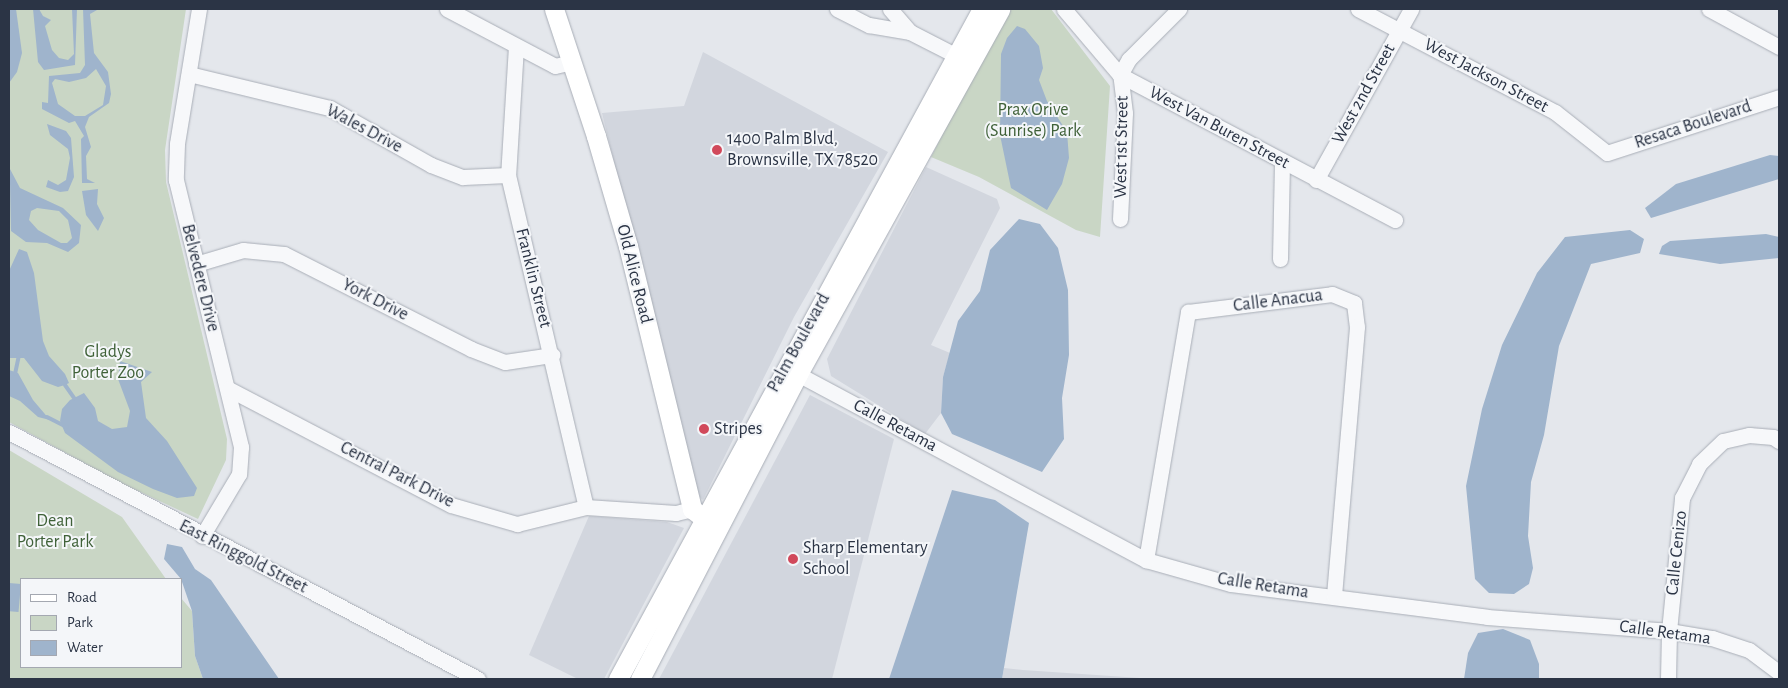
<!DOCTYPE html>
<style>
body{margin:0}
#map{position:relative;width:1788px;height:688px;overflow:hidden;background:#e4e7ec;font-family:"Alegreya Sans",sans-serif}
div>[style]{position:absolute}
.built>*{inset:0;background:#d2d6de}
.green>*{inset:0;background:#c9d6c5}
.water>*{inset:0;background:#9fb4cc;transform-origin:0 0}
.stream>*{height:4px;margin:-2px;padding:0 2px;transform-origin:2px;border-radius:2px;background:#9fb4cc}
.roads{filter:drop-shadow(0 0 1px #a9aeb7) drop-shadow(0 0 1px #a9aeb7)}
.minor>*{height:15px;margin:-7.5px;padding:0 7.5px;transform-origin:7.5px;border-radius:7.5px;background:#f7f8fa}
.major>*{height:19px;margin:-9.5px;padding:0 9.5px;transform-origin:9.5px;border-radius:9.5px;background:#fff}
.dots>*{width:14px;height:14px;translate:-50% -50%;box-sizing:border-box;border:2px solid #f4f6f9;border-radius:50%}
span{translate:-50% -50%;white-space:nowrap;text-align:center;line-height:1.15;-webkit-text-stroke:4px #f4f6f9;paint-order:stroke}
.street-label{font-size:18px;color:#2b3445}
.park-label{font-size:18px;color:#3f6138}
.poi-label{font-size:18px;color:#2b3445}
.left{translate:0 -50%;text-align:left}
.frame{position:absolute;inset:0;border:10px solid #2b3445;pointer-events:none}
.legend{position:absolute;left:20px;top:578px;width:162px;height:90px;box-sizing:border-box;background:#f4f6f9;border:1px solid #a4a8b1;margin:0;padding:6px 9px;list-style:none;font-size:15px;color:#2b3445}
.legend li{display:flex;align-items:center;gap:10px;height:25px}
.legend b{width:25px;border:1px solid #a4a8b1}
</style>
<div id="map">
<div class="built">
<i style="clip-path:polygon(703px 52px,888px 152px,794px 317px,703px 500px,696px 494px,602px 113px,684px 106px)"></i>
<i style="clip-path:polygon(926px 167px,997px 199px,1000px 208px,931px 345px,950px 353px,943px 377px,941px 413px,925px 434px,831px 376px,827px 359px)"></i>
<i style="clip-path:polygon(810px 395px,894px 439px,832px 679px,659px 679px)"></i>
<i style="clip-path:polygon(589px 516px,667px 522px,684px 528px,604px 679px,578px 679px,529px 655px)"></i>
<i style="clip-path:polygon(1004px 668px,1023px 670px,1155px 679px,1002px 679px)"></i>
</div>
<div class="green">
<i style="clip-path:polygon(9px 9px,186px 9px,165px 150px,166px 182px,227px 439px,226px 460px,198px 519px,119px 482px,9px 422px)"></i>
<i style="clip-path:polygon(1005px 9px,1051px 9px,1110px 86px,1100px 237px,1076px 230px,979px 177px,931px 157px)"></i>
<i style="clip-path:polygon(9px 450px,122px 517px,166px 579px,21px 579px,21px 667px,181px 667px,181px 598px,192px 611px,195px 656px,203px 679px,9px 679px)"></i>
</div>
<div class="water">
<i style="clip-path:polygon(9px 9px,16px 9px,22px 53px,17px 72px,9px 83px)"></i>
<i style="clip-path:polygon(33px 9px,39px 9px,43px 16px,51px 20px,45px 26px,52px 50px,59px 58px,68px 60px,74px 54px,72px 9px,77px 9px,75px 65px,44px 70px,38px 62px)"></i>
<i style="clip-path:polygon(evenodd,83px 9px,127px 9px,97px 10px,90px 14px,94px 53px,108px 72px,111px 94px,109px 103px,89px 117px,85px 127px,91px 147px,86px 156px,87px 179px,95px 183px,82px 183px,81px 139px,84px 136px,75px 121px,69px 123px,42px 109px,42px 102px,48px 103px,49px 76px,80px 73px,85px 65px,83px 9px,96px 69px,106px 86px,103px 105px,85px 116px,75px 116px,58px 104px,52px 83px,55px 79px,69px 82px,86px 78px,96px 69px)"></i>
<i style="clip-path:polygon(1017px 26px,1025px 29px,1039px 46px,1043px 68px,1039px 80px,1047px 101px,1067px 132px,1069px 158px,1062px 184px,1047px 210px,1011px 188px,1000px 135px,1001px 54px,1007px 38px)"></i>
<i style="clip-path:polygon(47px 124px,66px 131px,71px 138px,74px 177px,68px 191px,60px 192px,46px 187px,48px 180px,58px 185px,66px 180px,70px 158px,68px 149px,50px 135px)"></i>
<i style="clip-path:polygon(evenodd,9px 136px,10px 169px,20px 188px,63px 208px,81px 225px,79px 243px,68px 252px,47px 243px,26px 242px,11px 231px,9px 136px,37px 208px,59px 211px,68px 220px,72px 238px,67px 243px,61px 243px,38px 230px,29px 220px,31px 211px,37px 208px)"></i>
<i style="clip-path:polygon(1770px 155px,1779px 156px,1779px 179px,1651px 218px,1645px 208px,1676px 184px)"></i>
<i style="clip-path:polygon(98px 189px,97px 204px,104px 218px,98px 231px,86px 215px,82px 191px)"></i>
<i style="clip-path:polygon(1019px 219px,1040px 224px,1058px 248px,1068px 290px,1069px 355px,1062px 398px,1064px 439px,1042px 472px,952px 434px,941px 413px,943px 377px,958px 321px,980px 291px,990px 250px)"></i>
<i style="clip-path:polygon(1630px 230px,1644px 239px,1640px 253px,1591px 264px,1559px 346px,1544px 435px,1531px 482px,1528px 536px,1533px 568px,1529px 584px,1514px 594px,1489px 593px,1475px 579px,1466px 486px,1482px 409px,1502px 345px,1537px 273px,1565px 237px)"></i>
<i style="clip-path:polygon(1766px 234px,1779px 237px,1779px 258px,1720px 264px,1659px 254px,1662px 246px,1670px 241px)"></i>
<i style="clip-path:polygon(19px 249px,27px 252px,34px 273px,43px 341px,49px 356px,65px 374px,69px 383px,65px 385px,58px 387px,42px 381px,24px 358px,9px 358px,9px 271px)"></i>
<i style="clip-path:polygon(120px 361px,152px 372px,141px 382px,146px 418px,167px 441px,197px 488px,194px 496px,177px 498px,153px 489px,118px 472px,65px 433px,60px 421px,62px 409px,70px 400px,84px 393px,95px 408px,98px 421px,112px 429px,127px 427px,130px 411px,118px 379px)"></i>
<i style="clip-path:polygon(9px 370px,18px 373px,33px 400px,50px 420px,38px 417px,20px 401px,9px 396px)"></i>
<i style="clip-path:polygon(952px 490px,995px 500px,1029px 523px,1002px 679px,889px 679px)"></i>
<i style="clip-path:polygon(167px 544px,182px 547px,195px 569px,211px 580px,279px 679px,203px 679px,195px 656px,192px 611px,181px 579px,164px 559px)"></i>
<i style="left:9px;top:583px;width:12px;height:28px;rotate:5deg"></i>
<i style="clip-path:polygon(1503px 629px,1530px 640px,1539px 664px,1539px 679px,1464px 679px,1468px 653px,1478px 633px)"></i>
</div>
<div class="stream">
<i style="left:15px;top:374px;width:19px;rotate:-78deg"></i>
<i style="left:65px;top:385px;width:16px;rotate:55deg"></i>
<i style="left:47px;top:417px;width:22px;rotate:27deg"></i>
</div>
<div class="roads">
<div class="minor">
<i style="left:199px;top:9px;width:137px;rotate:99.3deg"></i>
<i style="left:177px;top:144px;width:36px;rotate:92deg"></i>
<i style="left:176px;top:180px;width:275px;rotate:76.3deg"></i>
<i style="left:241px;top:447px;width:27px;rotate:94deg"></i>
<i style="left:239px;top:474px;width:72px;rotate:120.8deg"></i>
<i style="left:447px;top:9px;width:122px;rotate:27.8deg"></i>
<i style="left:555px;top:66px;width:17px;rotate:-13deg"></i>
<i style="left:837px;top:9px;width:36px;rotate:27deg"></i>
<i style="left:869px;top:25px;width:42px;rotate:9.7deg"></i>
<i style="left:910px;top:32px;width:53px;rotate:27.1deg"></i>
<i style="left:890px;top:9px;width:30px;rotate:49deg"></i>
<i style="left:1064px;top:9px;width:87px;rotate:49.7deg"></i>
<i style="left:1120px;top:75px;width:311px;rotate:27.8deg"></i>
<i style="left:1358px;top:9px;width:222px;rotate:27.6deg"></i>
<i style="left:1555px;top:112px;width:66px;rotate:38.3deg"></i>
<i style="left:1607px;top:153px;width:181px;rotate:-18deg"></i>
<i style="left:1709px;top:9px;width:80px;rotate:28.5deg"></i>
<i style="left:516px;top:46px;width:129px;rotate:93.5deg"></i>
<i style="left:508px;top:175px;width:341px;rotate:76.8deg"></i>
<i style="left:189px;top:74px;width:145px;rotate:13.6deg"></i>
<i style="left:330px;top:108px;width:116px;rotate:29.4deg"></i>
<i style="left:431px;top:165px;width:34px;rotate:21deg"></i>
<i style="left:463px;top:177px;width:45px;rotate:-2.5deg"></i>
<i style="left:1316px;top:180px;width:196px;rotate:-60.9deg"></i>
<i style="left:1120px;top:219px;width:106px;rotate:-87.3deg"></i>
<i style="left:1125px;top:113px;width:38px;rotate:-97deg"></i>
<i style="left:1120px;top:75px;width:18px;rotate:-61deg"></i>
<i style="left:1129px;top:59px;width:71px;rotate:-45deg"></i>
<i style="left:1280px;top:259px;width:98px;rotate:-88.8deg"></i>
<i style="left:196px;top:264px;width:49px;rotate:-16.6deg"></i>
<i style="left:243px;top:250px;width:41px;rotate:5.6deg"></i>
<i style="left:284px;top:254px;width:210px;rotate:26.9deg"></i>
<i style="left:471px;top:349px;width:36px;rotate:21deg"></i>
<i style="left:505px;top:362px;width:48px;rotate:-8.5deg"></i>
<i style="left:790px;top:370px;width:404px;rotate:28.1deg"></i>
<i style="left:1146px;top:560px;width:88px;rotate:15.8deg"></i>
<i style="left:1231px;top:584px;width:258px;rotate:7.3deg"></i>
<i style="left:1487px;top:617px;width:183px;rotate:4.4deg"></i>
<i style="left:1669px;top:631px;width:44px;rotate:9.2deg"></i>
<i style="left:1712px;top:638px;width:39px;rotate:18deg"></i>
<i style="left:1749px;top:650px;width:38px;rotate:37deg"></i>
<i style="left:229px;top:389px;width:250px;rotate:27.6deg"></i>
<i style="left:451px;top:505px;width:69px;rotate:16.1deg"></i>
<i style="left:517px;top:524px;width:71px;rotate:-13.8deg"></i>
<i style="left:586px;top:507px;width:90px;rotate:3.8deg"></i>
<i style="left:676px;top:513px;width:16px;rotate:-14deg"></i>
<i style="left:9px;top:432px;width:530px;rotate:27.77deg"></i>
<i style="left:1146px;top:560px;width:252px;rotate:-80.4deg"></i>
<i style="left:1188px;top:312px;width:145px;rotate:-7.1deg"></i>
<i style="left:1332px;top:294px;width:24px;rotate:22deg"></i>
<i style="left:1354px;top:303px;width:24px;rotate:83deg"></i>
<i style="left:1357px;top:327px;width:270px;rotate:94.9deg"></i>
<i style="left:1668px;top:679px;width:48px;rotate:-88.8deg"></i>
<i style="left:1669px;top:631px;width:134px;rotate:-84.4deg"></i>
<i style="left:1682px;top:498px;width:38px;rotate:-63deg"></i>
<i style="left:1699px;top:464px;width:33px;rotate:-44deg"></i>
<i style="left:1723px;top:441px;width:27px;rotate:-13deg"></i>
<i style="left:1749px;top:435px;width:24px;rotate:5deg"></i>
<i style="left:1773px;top:437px;width:7px;rotate:34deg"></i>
</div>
<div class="major">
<i style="left:554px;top:9px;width:134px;rotate:71.7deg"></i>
<i style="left:596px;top:136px;width:115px;rotate:73.8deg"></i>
<i style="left:628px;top:246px;width:271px;rotate:76.3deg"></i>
<i style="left:692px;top:509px;width:16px;rotate:38deg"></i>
<i style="left:705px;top:519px;width:12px;rotate:14deg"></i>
<i style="left:618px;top:679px;width:762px;rotate:-61.49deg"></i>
<i style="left:640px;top:679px;width:343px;rotate:-62.6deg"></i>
<i style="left:798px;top:374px;width:417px;rotate:-61deg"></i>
</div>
</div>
<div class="dots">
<i style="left:717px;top:150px;background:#d1495b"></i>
<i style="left:704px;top:429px;background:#d1495b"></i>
<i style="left:793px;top:559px;background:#d1495b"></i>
</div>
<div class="street-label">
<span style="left:1486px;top:76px;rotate:28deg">West Jackson Street</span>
<span style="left:1364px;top:94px;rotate:-61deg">West 2nd Street</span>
<span style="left:1693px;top:125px;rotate:-18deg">Resaca Boulevard</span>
<span style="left:1219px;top:128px;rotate:28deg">West Van Buren Street</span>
<span style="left:364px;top:129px;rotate:28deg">Wales Drive</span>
<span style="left:1122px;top:147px;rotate:-89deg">West 1st Street</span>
<span style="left:634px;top:274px;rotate:76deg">Old Alice Road</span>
<span style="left:200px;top:278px;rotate:76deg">Belvedere Drive</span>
<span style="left:533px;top:278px;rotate:76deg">Franklin Street</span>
<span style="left:375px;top:300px;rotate:27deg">York Drive</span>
<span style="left:1278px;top:301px;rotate:-7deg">Calle Anacua</span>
<span style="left:799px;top:343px;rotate:-61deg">Palm Boulevard</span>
<span style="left:895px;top:426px;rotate:28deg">Calle Retama</span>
<span style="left:397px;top:475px;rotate:27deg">Central Park Drive</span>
<span style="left:1677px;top:553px;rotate:-84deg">Calle Cenizo</span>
<span style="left:243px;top:557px;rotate:27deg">East Ringgold Street</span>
<span style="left:1263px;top:586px;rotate:9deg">Calle Retama</span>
<span style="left:1665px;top:633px;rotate:8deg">Calle Retama</span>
</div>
<div class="park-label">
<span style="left:1033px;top:121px">Prax Orive<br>(Sunrise) Park</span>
<span style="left:108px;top:363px">Gladys<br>Porter Zoo</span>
<span style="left:55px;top:532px">Dean<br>Porter Park</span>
</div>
<div class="poi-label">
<span class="left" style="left:727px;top:150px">1400 Palm Blvd,<br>Brownsville, TX 78520</span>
<span class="left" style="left:714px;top:429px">Stripes</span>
<span class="left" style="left:803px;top:559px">Sharp Elementary<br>School</span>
</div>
<div class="frame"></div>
<ul class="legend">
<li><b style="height:6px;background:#fff"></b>Road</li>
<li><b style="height:14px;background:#c9d6c5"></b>Park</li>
<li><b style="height:14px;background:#9fb4cc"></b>Water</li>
</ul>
</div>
